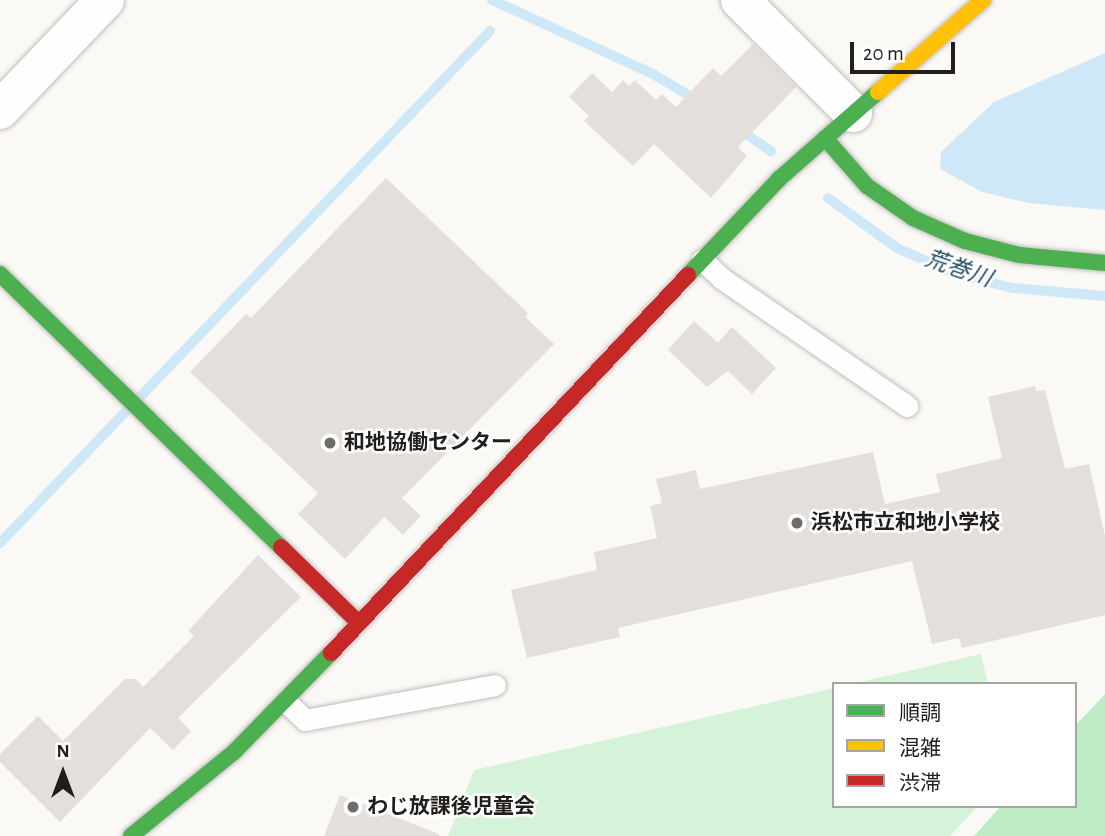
<!DOCTYPE html>
<meta charset="utf-8">
<style>
body{margin:0}
#map{position:relative;width:1105px;height:836px;overflow:hidden;background:#fbf9f6;font-family:"Alegreya Sans","Noto Sans JP",sans-serif}
div>[style]{position:absolute}
.green>*{inset:0;background:#d5f3d8}
.forest>*{inset:0;background:#beecc5}
.water>*{inset:0;background:#cfe8f8}
.stream>*{height:10px;margin:-5px;padding:0 5px;transform-origin:5px;border-radius:5px;background:#cfe8f8}
.building>*{inset:0;background:#e2dfdc}
.roads{filter:drop-shadow(0 0 2px #c1bebb) drop-shadow(0 0 2px #c1bebb)}
.lane>*{height:21px;margin:-10.5px;padding:0 10.5px;transform-origin:10.5px;border-radius:10.5px;background:#fefefe}
.street>*{height:38px;margin:-19px;padding:0 19px;transform-origin:19px;border-radius:19px;background:#fefefe}
.fast>*{height:16px;margin:-8px;padding:0 8px;transform-origin:8px;border-radius:8px;background:#4caf50}
.slow>*{height:16px;margin:-8px;padding:0 8px;transform-origin:8px;border-radius:8px;background:#ffc107}
.jam>*{height:16px;margin:-8px;padding:0 8px;transform-origin:8px;border-radius:8px;background:#c62828}
.dots>*{width:19px;height:19px;translate:-50% -50%;box-sizing:border-box;border:4px solid #fff;border-radius:50%}
span{translate:-50% -50%;white-space:nowrap;text-align:center;line-height:1.15;-webkit-text-stroke:5px #fff;paint-order:stroke}
.poi-label{font-size:21px;color:#221e1b;font-weight:700}
.left{translate:0 -50%;text-align:left}
.water-label{font-size:23px;color:#234e66;font-style:italic}
.legend{position:absolute;left:832px;top:682px;width:245px;height:126px;box-sizing:border-box;background:#fff;border:2px solid #a7a5a4;margin:0;padding:9px 12px;list-style:none;font-size:21px;color:#221e1b}
.legend li{display:flex;align-items:center;gap:14px;height:35px}
.legend b{width:35px;border:2px solid #a7a5a4}
.north{position:absolute;left:28px;top:738px;width:70px;height:70px;-webkit-text-stroke:5px #fff;paint-order:stroke;rotate:0deg;font-size:19px;font-weight:700;line-height:28px;text-align:center;color:#221e1b}
.north::after{content:'';display:block;margin:auto;width:24px;height:32px;background:#221e1b;clip-path:polygon(50% 0,100% 100%,50% 72%,0 100%)}
.scale{position:absolute;left:850px;top:42px;width:105px;height:32px;box-sizing:border-box;border:4px solid #221e1b;border-top:0;padding-left:9px;font-size:21px;line-height:24px;white-space:nowrap;color:#221e1b;-webkit-text-stroke:5px #fff;paint-order:stroke}
</style>
<div id="map">
<div class="green">
<i style="clip-path:polygon(981px 654px,988px 684px,852px 684px)"></i>
<i style="clip-path:polygon(834px 688px,834px 806px,978px 806px,950px 836px,448px 836px,474px 770px)"></i>
</div>
<div class="forest">
<i style="clip-path:polygon(1105px 694px,1105px 836px,974px 836px,1001px 806px,1075px 806px,1075px 726px)"></i>
</div>
<div class="water">
<i style="clip-path:polygon(1105px 53px,1105px 210px,1029px 203px,982px 192px,940px 169px,941px 152px,994px 102px)"></i>
</div>
<div class="stream">
<i style="left:492px;top:0;width:177px;rotate:24.7deg"></i>
<i style="left:653px;top:74px;width:55px;rotate:30.8deg"></i>
<i style="left:739px;top:129px;width:39px;rotate:35deg"></i>
<i style="left:828px;top:198px;width:85px;rotate:35.9deg"></i>
<i style="left:897px;top:248px;width:62px;rotate:23.7deg"></i>
<i style="left:954px;top:273px;width:60px;rotate:14.5deg"></i>
<i style="left:1012px;top:288px;width:93px;rotate:4.9deg"></i>
<i style="left:139px;top:398px;width:508px;rotate:-46.28deg"></i>
<i style="left:0;top:543px;width:185px;rotate:-46.3deg"></i>
</div>
<div class="building">
<i style="clip-path:polygon(753px 44px,796px 87px,738px 147px,747px 156px,711px 198px,654px 144px,633px 166px,584px 121px,589px 116px,569px 97px,592px 73px,612px 92px,623px 80px,629px 86px,635px 80px,656px 100px,662px 94px,676px 107px,713px 68px,721px 76px)"></i>
<i style="clip-path:polygon(386px 178px,528px 313px,525px 317px,554px 344px,402px 498px,421px 516px,403px 535px,384px 517px,345px 559px,298px 514px,318px 493px,190px 372px,246px 314px,251px 318px)"></i>
<i style="clip-path:polygon(694px 321px,718px 343px,732px 327px,776px 368px,752px 394px,728px 371px,707px 387px,668px 350px)"></i>
<i style="clip-path:polygon(1035px 386px,1036px 391px,1045px 390px,1065px 469px,1089px 464px,1105px 536px,1105px 615px,962px 648px,959px 638px,932px 644px,912px 561px,618px 628px,620px 637px,527px 658px,511px 590px,597px 570px,594px 552px,657px 538px,650px 506px,662px 503px,656px 479px,696px 470px,700px 489px,873px 452px,885px 504px,940px 492px,936px 474px,1002px 458px,988px 397px)"></i>
<i style="clip-path:polygon(258px 555px,301px 597px,178px 718px,191px 731px,173px 750px,150px 728px,60px 822px,0 762px,0 754px,38px 716px,63px 741px,125px 679px,136px 679px,143px 687px,194px 636px,188px 631px)"></i>
<i style="clip-path:polygon(340px 795px,439px 834px,439px 836px,324px 836px)"></i>
</div>
<div class="roads">
<div class="lane">
<i style="left:702px;top:260px;width:26px;rotate:43deg"></i>
<i style="left:721px;top:278px;width:226px;rotate:34.5deg"></i>
<i style="left:286px;top:702px;width:26px;rotate:43deg"></i>
<i style="left:305px;top:720px;width:193px;rotate:-10.4deg"></i>
</div>
<div class="street">
<i style="left:740px;top:0;width:160px;rotate:45deg"></i>
<i style="left:0;top:110px;width:152px;rotate:-46.3deg"></i>
</div>
<div class="fast">
<i style="left:825px;top:138px;width:64px;rotate:48.8deg"></i>
<i style="left:867px;top:186px;width:56px;rotate:34.8deg"></i>
<i style="left:913px;top:218px;width:57px;rotate:23.9deg"></i>
<i style="left:965px;top:241px;width:56px;rotate:14.5deg"></i>
<i style="left:1019px;top:255px;width:86px;rotate:5.3deg"></i>
<i style="left:0;top:274px;width:392px;rotate:44.2deg"></i>
<i style="left:688px;top:275px;width:132px;rotate:-46.5deg"></i>
<i style="left:779px;top:179px;width:132px;rotate:-41.3deg"></i>
<i style="left:131px;top:836px;width:133px;rotate:-39.2deg"></i>
<i style="left:234px;top:752px;width:139px;rotate:-45.6deg"></i>
</div>
<div class="slow">
<i style="left:878px;top:92px;width:140px;rotate:-41.2deg"></i>
</div>
<div class="jam">
<i style="left:281px;top:547px;width:109px;rotate:44.3deg"></i>
<i style="left:331px;top:653px;width:520px;rotate:-46.64deg"></i>
</div>
</div>
<div class="dots">
<i style="left:330px;top:443px;background:#6e6b68"></i>
<i style="left:797px;top:523px;background:#6e6b68"></i>
<i style="left:353px;top:807px;background:#6e6b68"></i>
</div>
<div class="poi-label">
<span class="left" style="left:344px;top:443px">和地協働センター</span>
<span class="left" style="left:811px;top:523px">浜松市立和地小学校</span>
<span class="left" style="left:367px;top:807px">わじ放課後児童会</span>
</div>
<div class="water-label">
<span style="left:958px;top:270px;rotate:19deg">荒巻川</span>
</div>
<ul class="legend">
<li><b style="height:9px;background:#4caf50"></b>順調</li>
<li><b style="height:9px;background:#ffc107"></b>混雑</li>
<li><b style="height:9px;background:#c62828"></b>渋滞</li>
</ul>
<div class="north">N</div>
<div class="scale">20 m</div>
</div>
